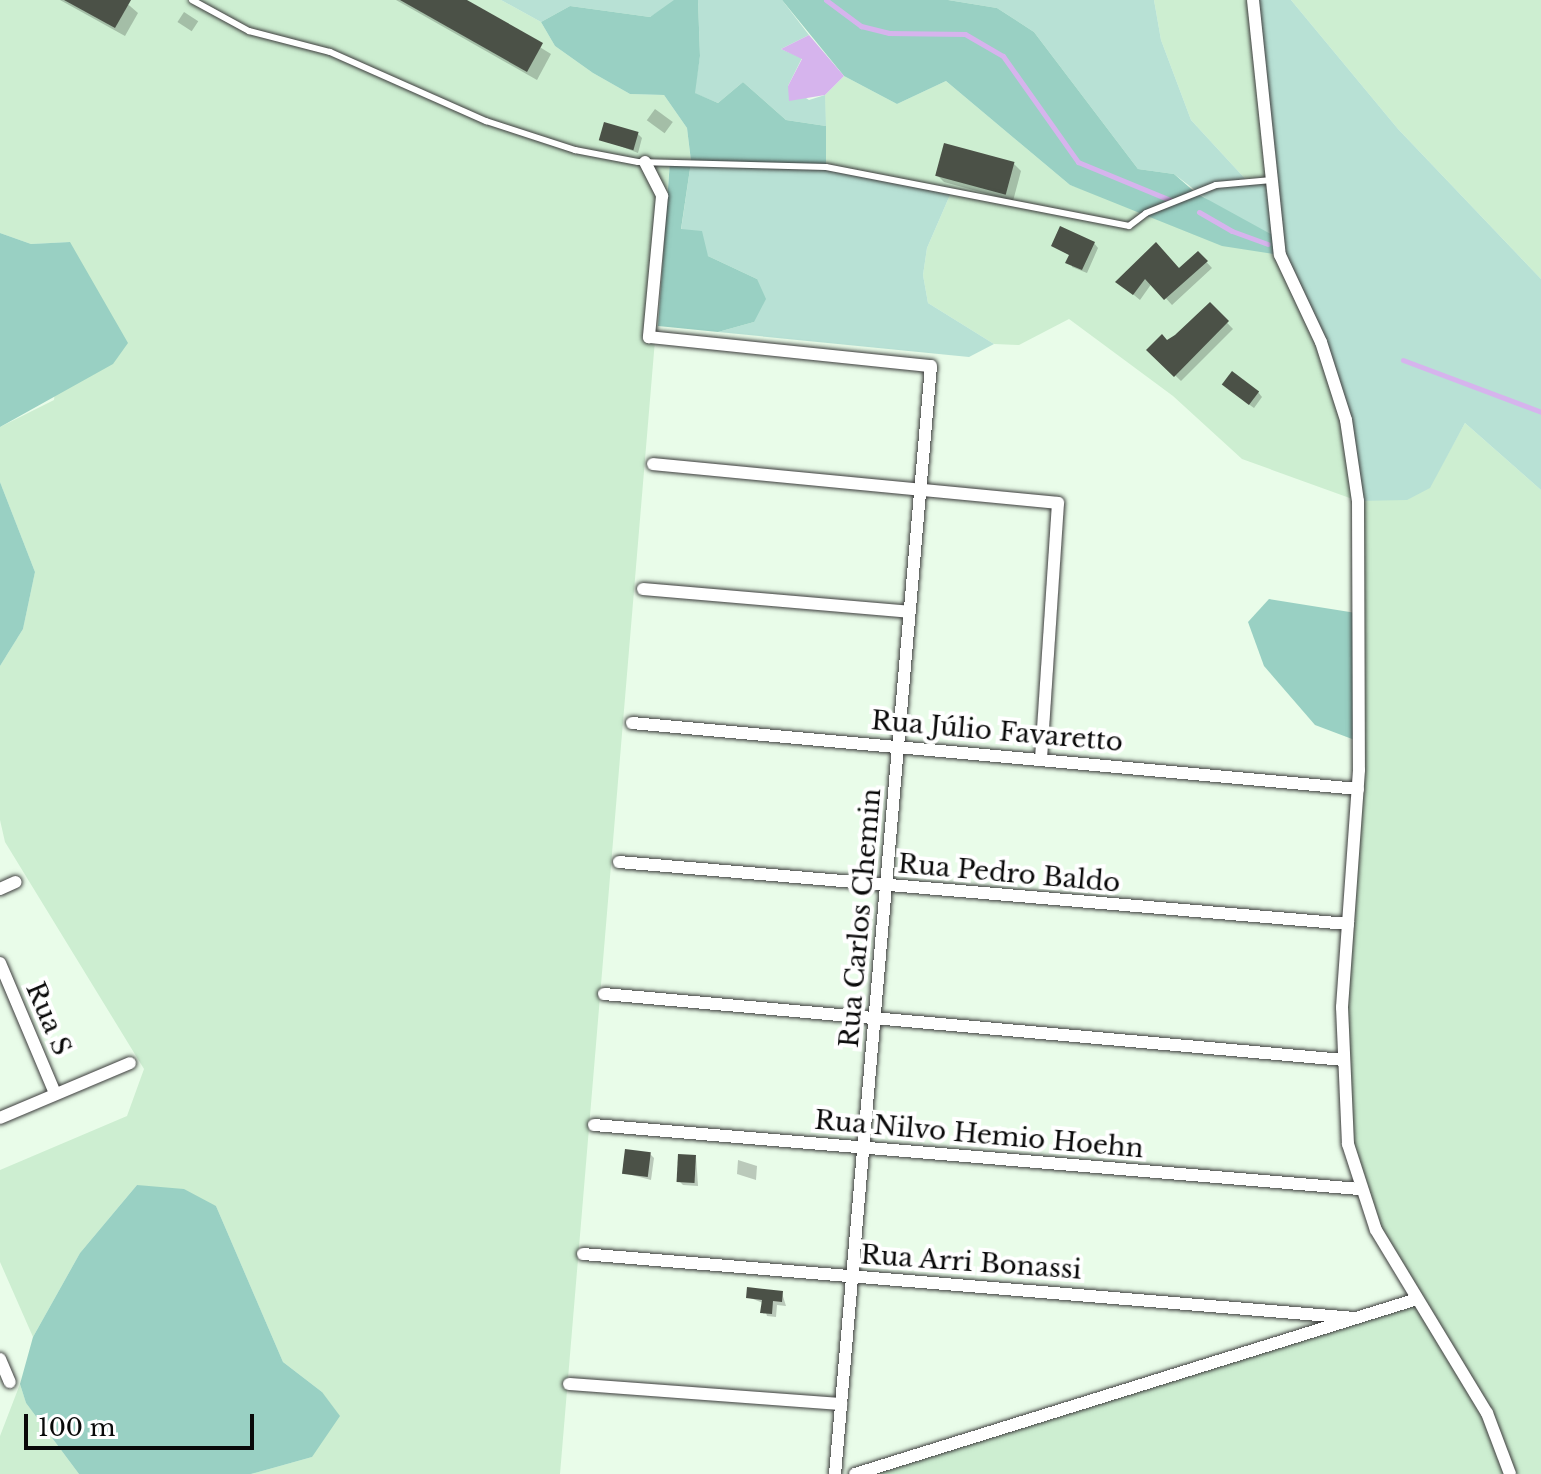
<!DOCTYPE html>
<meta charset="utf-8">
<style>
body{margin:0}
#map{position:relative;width:1541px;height:1474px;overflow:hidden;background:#e9fce9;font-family:"Libre Baskerville",serif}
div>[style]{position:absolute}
.farmland>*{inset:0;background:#cdeed1}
.green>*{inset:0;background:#b8e1d5}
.forest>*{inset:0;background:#99d0c3}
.water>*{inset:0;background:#d6b4ed}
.shadow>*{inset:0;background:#0003;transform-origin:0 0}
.stream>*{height:5px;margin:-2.5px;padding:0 2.5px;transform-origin:2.5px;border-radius:2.5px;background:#d6b4ed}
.building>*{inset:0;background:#4b5147;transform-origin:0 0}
.roads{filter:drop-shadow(0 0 2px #3c3c3c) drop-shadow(0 0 2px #3c3c3c)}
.lane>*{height:6px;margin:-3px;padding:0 3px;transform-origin:3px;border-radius:3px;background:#fff}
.street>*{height:12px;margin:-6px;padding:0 6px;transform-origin:6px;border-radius:6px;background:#fff}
span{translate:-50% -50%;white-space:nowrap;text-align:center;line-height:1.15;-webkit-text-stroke:8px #fff;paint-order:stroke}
.street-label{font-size:26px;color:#090909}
.scale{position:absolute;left:24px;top:1414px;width:230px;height:36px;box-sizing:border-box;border:4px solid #090909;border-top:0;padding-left:10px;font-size:24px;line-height:28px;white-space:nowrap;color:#090909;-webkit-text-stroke:6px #fff;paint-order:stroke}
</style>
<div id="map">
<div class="farmland">
<i style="clip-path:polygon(0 0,501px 0,541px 22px,555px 46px,593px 73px,630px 94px,664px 95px,687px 128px,691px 162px,670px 161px,560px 1474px,251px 1474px,312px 1457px,322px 1392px,283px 1362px,216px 1206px,137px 1185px,80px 1253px,33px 1337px,0 1262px,0 1170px,127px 1116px,144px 1069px,5px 842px,0 820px,0 666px,23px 629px,35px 572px,0 482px,0 427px,54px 400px,70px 242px,31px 244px,0 233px)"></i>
<i style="clip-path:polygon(1154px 0,1253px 0,1272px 180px,1250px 184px,1191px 120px,1161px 40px)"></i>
<i style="clip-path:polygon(1291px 0,1541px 0,1541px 279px,1398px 129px)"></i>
<i style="clip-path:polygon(844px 76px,897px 104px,946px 81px,1070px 185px,1280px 255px,1429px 488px,1465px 423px,1541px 490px,1541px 1474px,855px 1474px,1413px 1300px,1376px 1230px,1348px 1144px,1342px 1007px,1359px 770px,1358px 501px,1242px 459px,1173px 396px,1069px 319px,1019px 345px,994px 344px,928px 303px,923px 275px,927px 248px,953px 188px,826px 167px,825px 95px)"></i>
<i style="clip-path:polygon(20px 1384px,26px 1403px,79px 1474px,0 1474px,0 1436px)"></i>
</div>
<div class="green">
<i style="clip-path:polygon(501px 0,674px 0,674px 2px,650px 17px,570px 6px,541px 22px)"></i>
<i style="clip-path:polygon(698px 0,782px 0,809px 35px,781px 49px,802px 58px,788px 86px,809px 100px,825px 95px,826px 126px,786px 120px,743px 82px,718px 103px,694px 93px,700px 56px)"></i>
<i style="clip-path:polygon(948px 0,1154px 0,1161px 40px,1191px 120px,1250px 184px,1271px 180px,1253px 0,1291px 0,1398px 129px,1541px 279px,1541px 490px,1465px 423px,1430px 488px,1407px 500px,1358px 501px,1346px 420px,1280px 255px,1174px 174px,1138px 169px,1034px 32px,997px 8px)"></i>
<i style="clip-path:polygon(691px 162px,827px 167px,953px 188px,927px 248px,923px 275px,928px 303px,994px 344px,969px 357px,718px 332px,754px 322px,757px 279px,708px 256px,681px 230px)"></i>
</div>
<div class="forest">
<i style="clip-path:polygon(674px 0,698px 0,700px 56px,695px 93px,718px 103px,743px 82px,786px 120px,826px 126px,826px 167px,691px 162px,681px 229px,702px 231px,708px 256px,757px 279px,766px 299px,754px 322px,718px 332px,658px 326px,670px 161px,691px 161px,687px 128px,664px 95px,630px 94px,593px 73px,555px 46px,541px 22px,570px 6px,650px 17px)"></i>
<i style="clip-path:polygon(782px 0,948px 0,997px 8px,1034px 32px,1138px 169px,1174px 174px,1196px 193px,1278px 238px,1280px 255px,1222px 246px,1070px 185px,946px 81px,897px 104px,844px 76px)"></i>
<i style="clip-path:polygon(0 233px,31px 244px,70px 242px,128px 343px,113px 364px,0 427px)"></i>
<i style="clip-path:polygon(0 482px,35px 572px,23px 629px,0 666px)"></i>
<i style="clip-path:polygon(1269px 599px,1356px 613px,1360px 742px,1315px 725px,1264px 666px,1248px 622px)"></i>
<i style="clip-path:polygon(137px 1185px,184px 1189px,216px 1206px,283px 1362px,322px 1392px,340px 1416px,312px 1457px,251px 1474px,79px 1474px,26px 1403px,20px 1384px,33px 1337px,80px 1253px)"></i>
</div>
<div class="water">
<i style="clip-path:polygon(809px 35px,844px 76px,825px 95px,789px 101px,788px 86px,802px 59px,781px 49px)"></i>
</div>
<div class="shadow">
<i style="clip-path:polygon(60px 0,123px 0,138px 13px,125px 36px)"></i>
<i style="clip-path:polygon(396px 0,463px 0,551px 54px,537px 80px)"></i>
<i style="left:184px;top:12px;width:17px;height:12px;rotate:33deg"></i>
<i style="left:655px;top:109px;width:22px;height:14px;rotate:36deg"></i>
<i style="clip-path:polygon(638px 134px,642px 138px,638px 153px,602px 139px)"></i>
<i style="clip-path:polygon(1014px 164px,1021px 171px,1013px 201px,944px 182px,937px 175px)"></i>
<i style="clip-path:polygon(1094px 243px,1098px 248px,1087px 273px,1072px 267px,1071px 256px,1053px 246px)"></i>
<i style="clip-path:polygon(1198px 253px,1212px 268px,1172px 305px,1152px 283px,1140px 300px,1118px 282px,1180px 271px)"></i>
<i style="clip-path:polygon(1210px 305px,1233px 329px,1181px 381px,1149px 350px,1167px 342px)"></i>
<i style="clip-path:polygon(1228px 389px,1258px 392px,1262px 397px,1254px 408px)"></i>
<i style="clip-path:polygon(650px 1154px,654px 1158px,651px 1180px,624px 1173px)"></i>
<i style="clip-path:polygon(696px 1157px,698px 1186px,683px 1185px,679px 1181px)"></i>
<i style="clip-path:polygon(738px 1160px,757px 1166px,756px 1180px,737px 1174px)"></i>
<i style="clip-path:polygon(782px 1293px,786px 1306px,777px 1305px,776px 1317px,767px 1316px,763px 1303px,748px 1297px)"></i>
</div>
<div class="stream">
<i style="left:826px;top:0;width:44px;rotate:36.6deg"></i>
<i style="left:861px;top:26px;width:29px;rotate:14deg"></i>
<i style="left:889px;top:33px;width:76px;rotate:0.8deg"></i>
<i style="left:965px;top:34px;width:44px;rotate:30.1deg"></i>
<i style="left:1003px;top:56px;width:130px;rotate:54.7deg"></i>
<i style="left:1078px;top:162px;width:100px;rotate:22.4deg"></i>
<i style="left:1199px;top:212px;width:38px;rotate:30deg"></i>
<i style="left:1232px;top:231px;width:38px;rotate:20deg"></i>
<i style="left:1403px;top:360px;width:147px;rotate:20.6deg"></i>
</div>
<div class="building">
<i style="clip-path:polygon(64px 0,131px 0,115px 28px)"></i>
<i style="clip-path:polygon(400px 0,467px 0,543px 43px,527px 72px)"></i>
<i style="left:604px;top:122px;width:36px;height:19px;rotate:16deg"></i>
<i style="left:944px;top:143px;width:73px;height:34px;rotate:15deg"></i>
<i style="clip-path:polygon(1060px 226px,1095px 242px,1082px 270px,1065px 263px,1069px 255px,1051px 246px)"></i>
<i style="clip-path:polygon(1156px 242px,1179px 268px,1198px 251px,1208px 261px,1164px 300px,1145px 279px,1133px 295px,1115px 282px)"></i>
<i style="clip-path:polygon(1210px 302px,1229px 321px,1174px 377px,1146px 350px,1162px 334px,1167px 340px,1175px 335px)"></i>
<i style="left:1232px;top:371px;width:34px;height:17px;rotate:37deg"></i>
<i style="left:625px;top:1149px;width:26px;height:25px;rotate:7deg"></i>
<i style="left:678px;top:1154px;width:18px;height:28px;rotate:3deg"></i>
<i style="clip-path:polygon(747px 1287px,783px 1291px,782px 1302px,773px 1301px,772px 1314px,760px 1313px,762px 1300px,746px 1298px)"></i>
</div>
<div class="roads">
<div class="lane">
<i style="left:192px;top:0;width:65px;rotate:28.5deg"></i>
<i style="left:249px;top:31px;width:84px;rotate:14.5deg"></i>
<i style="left:330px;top:52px;width:171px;rotate:23.9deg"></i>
<i style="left:486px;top:121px;width:94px;rotate:18deg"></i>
<i style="left:575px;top:150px;width:64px;rotate:10.8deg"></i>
<i style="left:638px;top:162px;width:188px;rotate:1.5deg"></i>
<i style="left:826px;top:167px;width:309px;rotate:11deg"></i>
<i style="left:1129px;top:226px;width:21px;rotate:-37deg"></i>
<i style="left:1146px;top:213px;width:75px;rotate:-21.8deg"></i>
<i style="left:1216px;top:185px;width:56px;rotate:-5.1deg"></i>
</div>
<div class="street">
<i style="left:1253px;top:0;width:256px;rotate:84deg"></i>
<i style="left:1280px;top:255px;width:96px;rotate:64.8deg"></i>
<i style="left:1321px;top:342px;width:82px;rotate:72.2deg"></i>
<i style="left:1346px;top:420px;width:82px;rotate:81.6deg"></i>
<i style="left:1358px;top:501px;width:269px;rotate:89.8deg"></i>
<i style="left:1359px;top:770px;width:238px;rotate:94.1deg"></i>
<i style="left:1342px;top:1007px;width:137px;rotate:87.5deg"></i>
<i style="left:1348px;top:1144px;width:90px;rotate:72deg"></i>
<i style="left:1376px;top:1230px;width:214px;rotate:58.8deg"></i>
<i style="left:1487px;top:1413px;width:65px;rotate:69.3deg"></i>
<i style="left:645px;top:162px;width:38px;rotate:63deg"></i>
<i style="left:662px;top:196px;width:142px;rotate:95.3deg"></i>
<i style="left:649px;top:337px;width:283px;rotate:5.9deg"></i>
<i style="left:931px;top:366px;width:1112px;rotate:94.95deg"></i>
<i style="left:653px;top:464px;width:407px;rotate:5.5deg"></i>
<i style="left:1058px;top:503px;width:256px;rotate:93.8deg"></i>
<i style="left:643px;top:589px;width:267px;rotate:4.9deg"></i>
<i style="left:632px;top:723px;width:729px;rotate:5.19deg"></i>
<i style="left:619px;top:862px;width:732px;rotate:4.86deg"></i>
<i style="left:0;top:889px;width:17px;rotate:-24deg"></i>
<i style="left:0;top:963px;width:141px;rotate:67.1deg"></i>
<i style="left:604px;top:994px;width:743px;rotate:5.1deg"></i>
<i style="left:0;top:1118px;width:141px;rotate:-22.9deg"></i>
<i style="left:594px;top:1125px;width:769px;rotate:4.78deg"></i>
<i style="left:583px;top:1254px;width:775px;rotate:4.74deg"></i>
<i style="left:0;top:1359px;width:25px;rotate:67deg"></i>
<i style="left:569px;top:1384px;width:273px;rotate:4.2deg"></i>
<i style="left:855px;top:1474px;width:585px;rotate:-17.29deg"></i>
</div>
</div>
<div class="street-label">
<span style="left:997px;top:732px;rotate:5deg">Rua Júlio Favaretto</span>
<span style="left:1009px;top:874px;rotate:5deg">Rua Pedro Baldo</span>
<span style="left:861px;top:918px;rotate:-85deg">Rua Carlos Chemin</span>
<span style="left:48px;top:1019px;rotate:67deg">Rua S</span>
<span style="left:979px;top:1135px;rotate:5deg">Rua Nilvo Hemio Hoehn</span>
<span style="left:971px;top:1263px;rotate:4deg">Rua Arri Bonassi</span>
</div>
<div class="scale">100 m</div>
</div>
